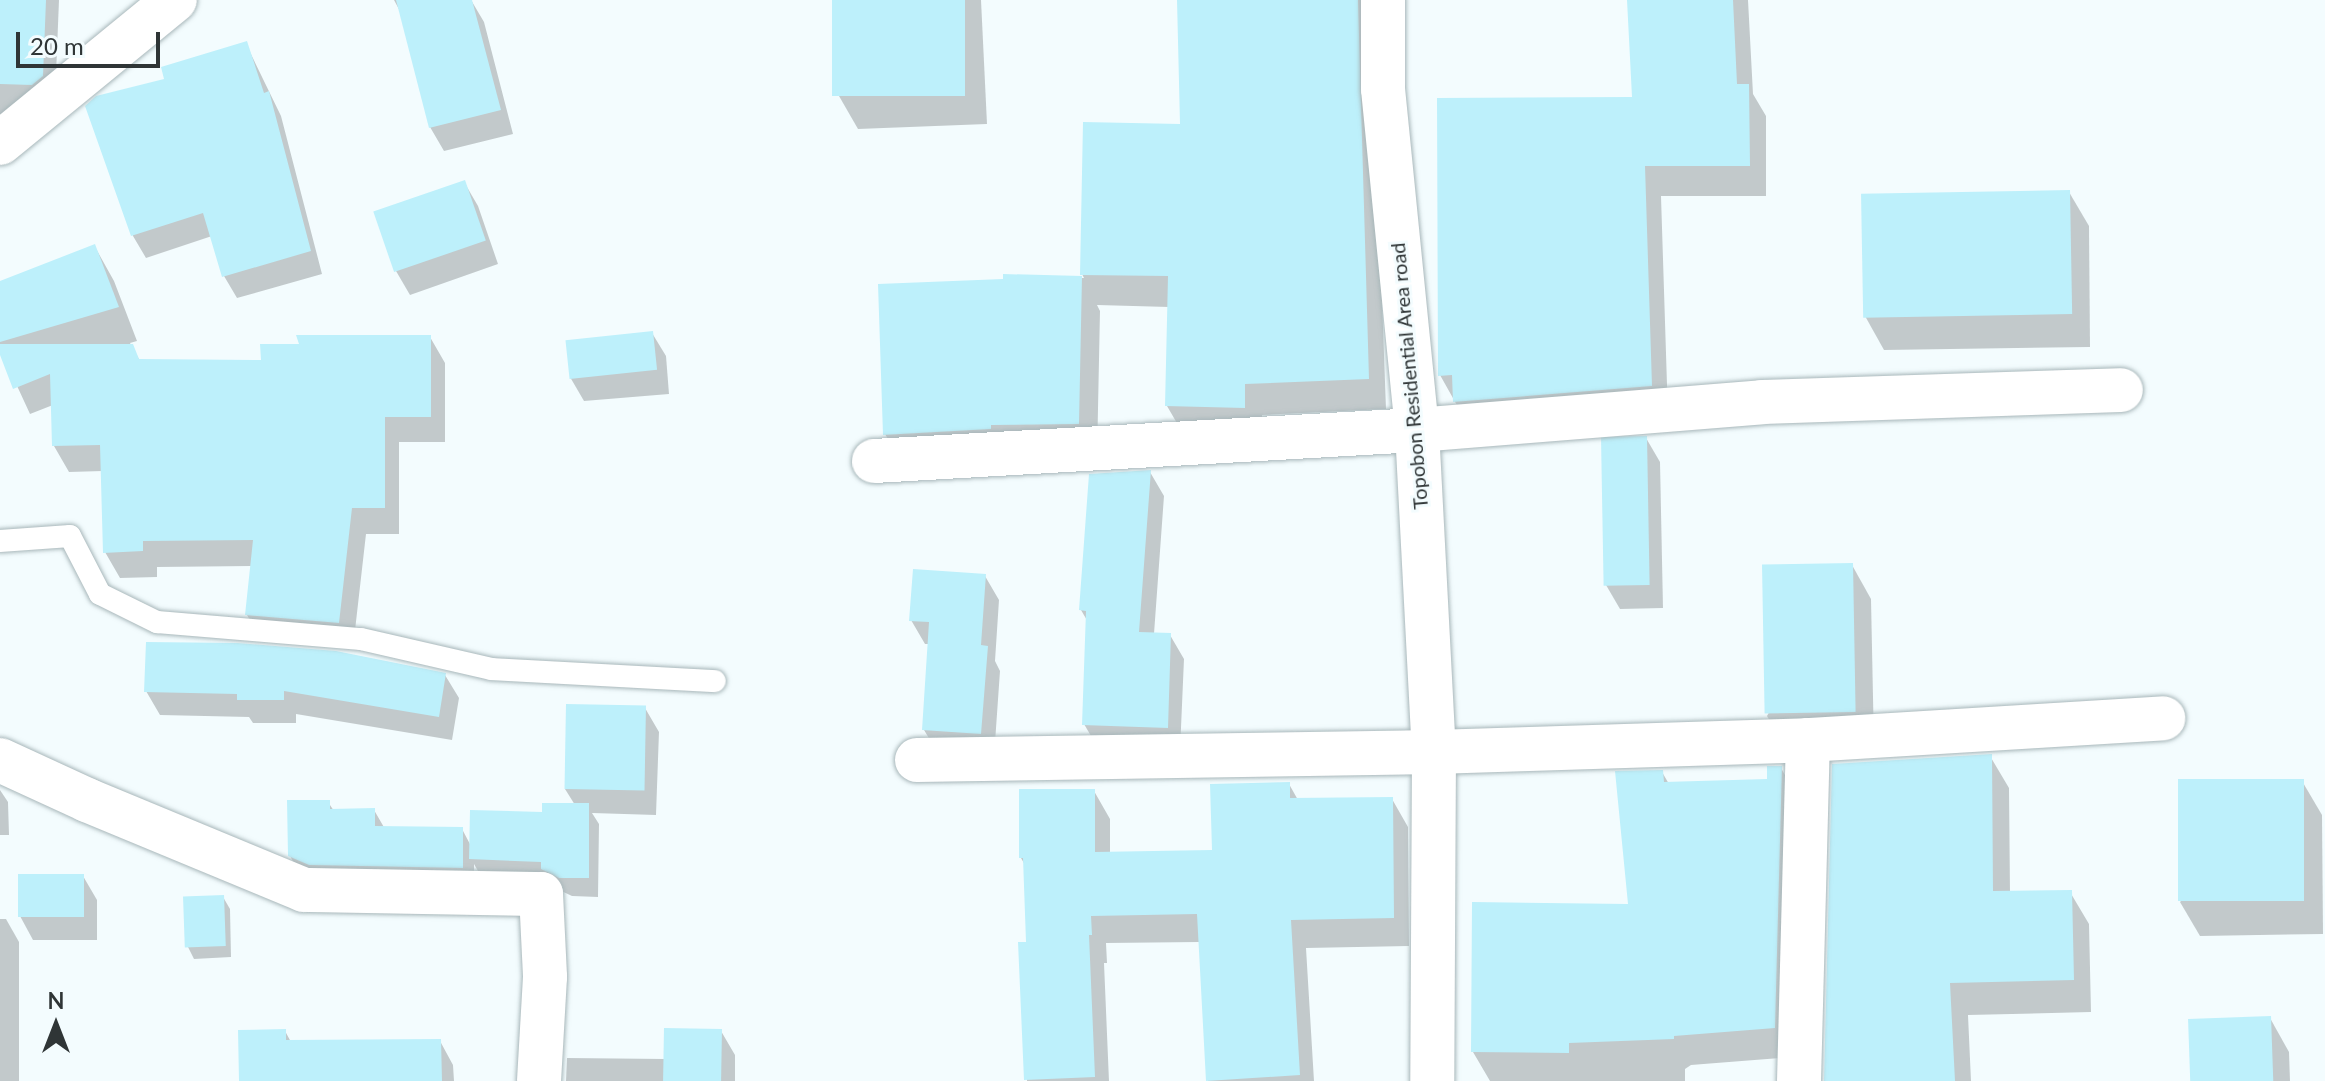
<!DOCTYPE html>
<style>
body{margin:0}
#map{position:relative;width:2325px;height:1081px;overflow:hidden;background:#f3fcfe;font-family:Lato,sans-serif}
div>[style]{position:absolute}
.shadow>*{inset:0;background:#0003}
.building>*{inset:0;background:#bdf0fb;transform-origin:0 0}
.roads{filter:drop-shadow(0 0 2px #a8b7ba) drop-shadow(0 0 2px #a8b7ba)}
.lane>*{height:22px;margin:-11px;padding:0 11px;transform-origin:11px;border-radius:11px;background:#fff}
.street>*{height:44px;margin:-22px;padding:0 22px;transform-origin:22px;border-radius:22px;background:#fff}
span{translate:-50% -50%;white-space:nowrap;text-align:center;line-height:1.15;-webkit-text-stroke:6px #f3fcfe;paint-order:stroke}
.street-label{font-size:20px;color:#2f3536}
.north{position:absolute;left:16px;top:985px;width:80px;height:80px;-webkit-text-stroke:6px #f3fcfe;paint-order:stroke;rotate:0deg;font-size:22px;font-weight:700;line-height:32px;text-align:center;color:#2f3536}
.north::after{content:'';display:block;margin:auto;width:28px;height:36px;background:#2f3536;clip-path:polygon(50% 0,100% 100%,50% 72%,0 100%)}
.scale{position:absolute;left:16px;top:32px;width:144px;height:36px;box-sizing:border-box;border:4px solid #2f3536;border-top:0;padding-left:10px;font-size:24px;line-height:28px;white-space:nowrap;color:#2f3536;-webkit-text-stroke:6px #f3fcfe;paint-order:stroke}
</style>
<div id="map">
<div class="shadow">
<i style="clip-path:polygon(0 0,59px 0,55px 100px,0 145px)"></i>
<i style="clip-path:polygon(394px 0,471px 0,484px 22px,513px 134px,444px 151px,430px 127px,401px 13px)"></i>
<i style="clip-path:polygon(834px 0,981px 0,987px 124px,858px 129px,839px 96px)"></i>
<i style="clip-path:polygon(1179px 0,1371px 0,1386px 409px,1262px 415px,1262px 439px,1185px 437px,1167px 406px,1169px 307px,1097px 305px,1100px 311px,1097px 458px,905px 468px,885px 434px,1005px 281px,1005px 276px,1084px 278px,1082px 274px,1182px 126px)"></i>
<i style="clip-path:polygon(1629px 0,1748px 0,1753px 94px,1766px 116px,1766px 196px,1661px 196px,1668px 416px,1472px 432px,1440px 375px,1634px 99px)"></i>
<i style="clip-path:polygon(246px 44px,281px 116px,322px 274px,237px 298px,224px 276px,212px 236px,146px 258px,133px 236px,88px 106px,167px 80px)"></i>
<i style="clip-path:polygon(464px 182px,478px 206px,498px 264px,410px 295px,396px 271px,376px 212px)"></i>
<i style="clip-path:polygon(2069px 192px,2089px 226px,2090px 347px,1884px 350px,1865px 316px)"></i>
<i style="clip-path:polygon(95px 247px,114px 281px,137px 341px,130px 343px,140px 361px,263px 362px,430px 337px,445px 363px,445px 442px,399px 442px,399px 534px,366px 534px,353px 648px,262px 641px,247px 615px,252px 566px,157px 567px,157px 577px,120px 578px,105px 552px,103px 471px,69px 472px,54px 446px,53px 405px,30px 414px,0 349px,0 283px)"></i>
<i style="clip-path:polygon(652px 333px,666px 356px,669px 394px,584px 401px,570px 377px)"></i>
<i style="clip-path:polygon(1646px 438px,1660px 462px,1663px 608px,1620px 609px,1606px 585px)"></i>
<i style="clip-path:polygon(1150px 472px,1164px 496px,1154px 634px,1170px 635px,1184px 659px,1180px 751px,1098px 748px,1084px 724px,1088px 622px,1081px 610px)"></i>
<i style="clip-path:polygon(1852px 565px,1871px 599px,1874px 746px,1787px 750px,1767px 716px)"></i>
<i style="clip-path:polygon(985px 576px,999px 600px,995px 661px,1000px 671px,994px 757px,938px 753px,924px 730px,930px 644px,925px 644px,911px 620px)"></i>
<i style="clip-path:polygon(445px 675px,459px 698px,452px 740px,296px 714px,296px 723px,253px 723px,249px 717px,160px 715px,146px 691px)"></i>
<i style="clip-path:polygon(645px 708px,659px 732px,656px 815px,592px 813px,599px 824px,598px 897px,572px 896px,555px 888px,482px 878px,474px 864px,474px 888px,302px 877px,290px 856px,328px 802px,334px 811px,374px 810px,385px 829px,462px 829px,471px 846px,575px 805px,565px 789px)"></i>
<i style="clip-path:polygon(1990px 756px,2009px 788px,2010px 893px,2070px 892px,2089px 924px,2091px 1012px,1968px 1015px,1971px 1081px,1826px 1081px)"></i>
<i style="clip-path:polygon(1781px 768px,1798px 798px,1792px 1057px,1691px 1065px,1685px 1069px,1685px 1081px,1490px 1081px,1473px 1052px,1631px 906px,1662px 772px,1669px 784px,1769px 781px)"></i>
<i style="clip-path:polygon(2302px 781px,2322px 815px,2323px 934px,2200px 936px,2180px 902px)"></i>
<i style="clip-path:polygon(1289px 784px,1298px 800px,1392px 799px,1408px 827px,1409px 946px,1306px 948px,1314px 1081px,1208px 1081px,1200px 942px,1106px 943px,1107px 963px,1104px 963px,1109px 1081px,1027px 1081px,1028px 944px,1025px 865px,1021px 858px,1094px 791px,1110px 819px,1110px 854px,1214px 852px)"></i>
<i style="clip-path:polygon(0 790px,8px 802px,9px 835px,0 835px)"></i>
<i style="clip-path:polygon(83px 876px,97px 900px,97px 940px,33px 940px,20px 916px)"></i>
<i style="clip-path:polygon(223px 897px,230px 909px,231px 957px,194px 959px,188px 947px)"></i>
<i style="clip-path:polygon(0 919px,6px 919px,19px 942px,19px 1081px,0 1081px)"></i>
<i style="clip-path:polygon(2270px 1018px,2289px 1052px,2290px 1081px,2192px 1081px)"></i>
<i style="clip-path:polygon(285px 1031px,291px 1042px,440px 1041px,453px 1065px,454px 1081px,241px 1081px)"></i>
<i style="clip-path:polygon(721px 1031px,735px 1055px,735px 1081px,566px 1081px,567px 1058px,666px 1059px)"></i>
</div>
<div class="building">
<i style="clip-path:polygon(0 0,46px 0,43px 76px,32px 85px,0 84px)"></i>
<i style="clip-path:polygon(396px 0,472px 0,501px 110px,429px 128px)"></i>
<i style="left:832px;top:0;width:133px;height:96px"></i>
<i style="clip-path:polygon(1177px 0,1358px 0,1369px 379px,1245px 384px,1245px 408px,1165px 406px,1168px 276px,1080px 275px,1083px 122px,1180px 124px)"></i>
<i style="clip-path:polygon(1627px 0,1733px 0,1737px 84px,1749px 84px,1750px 166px,1645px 166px,1652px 386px,1453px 402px,1452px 375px,1438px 376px,1437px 98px,1632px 97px)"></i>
<i style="clip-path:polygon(247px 41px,264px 93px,269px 91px,311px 251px,222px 277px,203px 213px,131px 236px,85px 106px,96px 96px,164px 79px,161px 67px)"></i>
<i style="left:465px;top:180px;width:64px;height:97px;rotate:71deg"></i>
<i style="left:2070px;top:190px;width:124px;height:209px;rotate:89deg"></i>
<i style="clip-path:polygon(95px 244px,119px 307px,0 342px,0 281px)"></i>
<i style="clip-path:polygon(1003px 274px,1082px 276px,1079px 424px,991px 425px,991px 429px,883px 435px,878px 284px,1003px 279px)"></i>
<i style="left:653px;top:331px;width:39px;height:88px;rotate:84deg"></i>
<i style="clip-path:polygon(296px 335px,431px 335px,431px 417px,385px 417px,385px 508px,352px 508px,339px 623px,245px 615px,253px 540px,143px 541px,143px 551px,103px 553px,100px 445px,52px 446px,50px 374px,13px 389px,0 355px,0 344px,133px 344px,139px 359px,261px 360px,260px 344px,299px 344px)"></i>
<i style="left:1647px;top:436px;width:149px;height:46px;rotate:89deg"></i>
<i style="clip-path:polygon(1151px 470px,1139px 632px,1171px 633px,1168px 728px,1082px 725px,1086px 611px,1079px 610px,1089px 474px)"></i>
<i style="left:1853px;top:563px;width:149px;height:91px;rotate:89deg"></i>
<i style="clip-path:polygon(913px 569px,986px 574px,981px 645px,988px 646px,981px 734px,922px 730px,929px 622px,909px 621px)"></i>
<i style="clip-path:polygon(146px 642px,237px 643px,336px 651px,446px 673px,439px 717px,284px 691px,284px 700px,237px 700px,237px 694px,144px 692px)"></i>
<i style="left:566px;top:704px;width:80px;height:85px;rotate:1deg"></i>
<i style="clip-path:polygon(1992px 754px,1993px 891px,2072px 890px,2074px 980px,1950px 983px,1955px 1081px,1824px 1081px,1832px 764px)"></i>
<i style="clip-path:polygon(1767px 766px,1782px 766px,1775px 1028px,1674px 1036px,1674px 1039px,1569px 1043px,1569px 1053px,1471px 1052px,1472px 902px,1628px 904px,1615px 771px,1663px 770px,1664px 782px,1767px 779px)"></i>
<i style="left:2304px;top:779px;width:122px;height:126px;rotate:90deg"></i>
<i style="clip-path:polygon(1290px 782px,1290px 798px,1393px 797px,1394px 918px,1291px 920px,1300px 1075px,1206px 1081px,1197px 914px,1091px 916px,1092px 935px,1089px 935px,1095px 1077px,1024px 1080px,1018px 942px,1026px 942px,1023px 858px,1019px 858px,1019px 789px,1095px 789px,1095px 852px,1212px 850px,1210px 784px)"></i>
<i style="clip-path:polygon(287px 800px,330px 800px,330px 809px,375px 808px,375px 826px,463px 827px,463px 868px,309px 865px,288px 856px)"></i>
<i style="clip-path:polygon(542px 803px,589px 803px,589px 878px,559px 878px,541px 869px,541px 862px,469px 859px,470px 810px,542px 812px)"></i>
<i style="left:18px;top:874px;width:66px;height:43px"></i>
<i style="left:224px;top:895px;width:51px;height:41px;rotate:88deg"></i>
<i style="left:2271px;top:1016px;width:65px;height:83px;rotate:88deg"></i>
<i style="left:664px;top:1028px;width:58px;height:53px;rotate:1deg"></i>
<i style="clip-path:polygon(286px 1029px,286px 1040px,441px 1039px,442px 1081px,239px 1081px,238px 1030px)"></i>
</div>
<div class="roads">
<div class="lane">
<i style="left:0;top:541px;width:70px;rotate:-4.1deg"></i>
<i style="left:70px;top:536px;width:65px;rotate:62.7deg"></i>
<i style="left:100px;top:594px;width:64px;rotate:26.2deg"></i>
<i style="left:157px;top:622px;width:205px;rotate:4.8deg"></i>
<i style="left:361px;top:639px;width:134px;rotate:12.9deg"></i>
<i style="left:492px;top:669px;width:223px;rotate:3.1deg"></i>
</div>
<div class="street">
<i style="left:1383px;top:0;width:89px;rotate:90deg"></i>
<i style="left:1383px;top:89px;width:343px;rotate:84.3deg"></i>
<i style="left:1417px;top:430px;width:322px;rotate:87deg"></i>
<i style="left:1434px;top:752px;width:329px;rotate:90.3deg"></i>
<i style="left:0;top:143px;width:226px;rotate:-39.3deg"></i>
<i style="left:874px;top:461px;width:544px;rotate:-3.27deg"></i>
<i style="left:1417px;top:430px;width:346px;rotate:-4.6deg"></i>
<i style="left:1762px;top:402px;width:359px;rotate:-1.9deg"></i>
<i style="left:0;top:760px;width:96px;rotate:24.7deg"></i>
<i style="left:87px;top:800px;width:235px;rotate:22.5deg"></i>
<i style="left:304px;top:890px;width:237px;rotate:1deg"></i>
<i style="left:541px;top:894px;width:83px;rotate:87.2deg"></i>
<i style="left:545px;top:977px;width:104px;rotate:93.3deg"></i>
<i style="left:917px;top:760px;width:517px;rotate:-0.89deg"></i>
<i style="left:1434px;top:752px;width:374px;rotate:-1.8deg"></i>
<i style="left:1808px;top:740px;width:356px;rotate:-3.5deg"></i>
<i style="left:1799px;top:1081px;width:341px;rotate:-88.5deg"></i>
</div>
</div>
<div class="street-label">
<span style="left:1409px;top:376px;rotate:-95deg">Topobon Residential Area road</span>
</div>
<div class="north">N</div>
<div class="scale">20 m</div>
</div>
